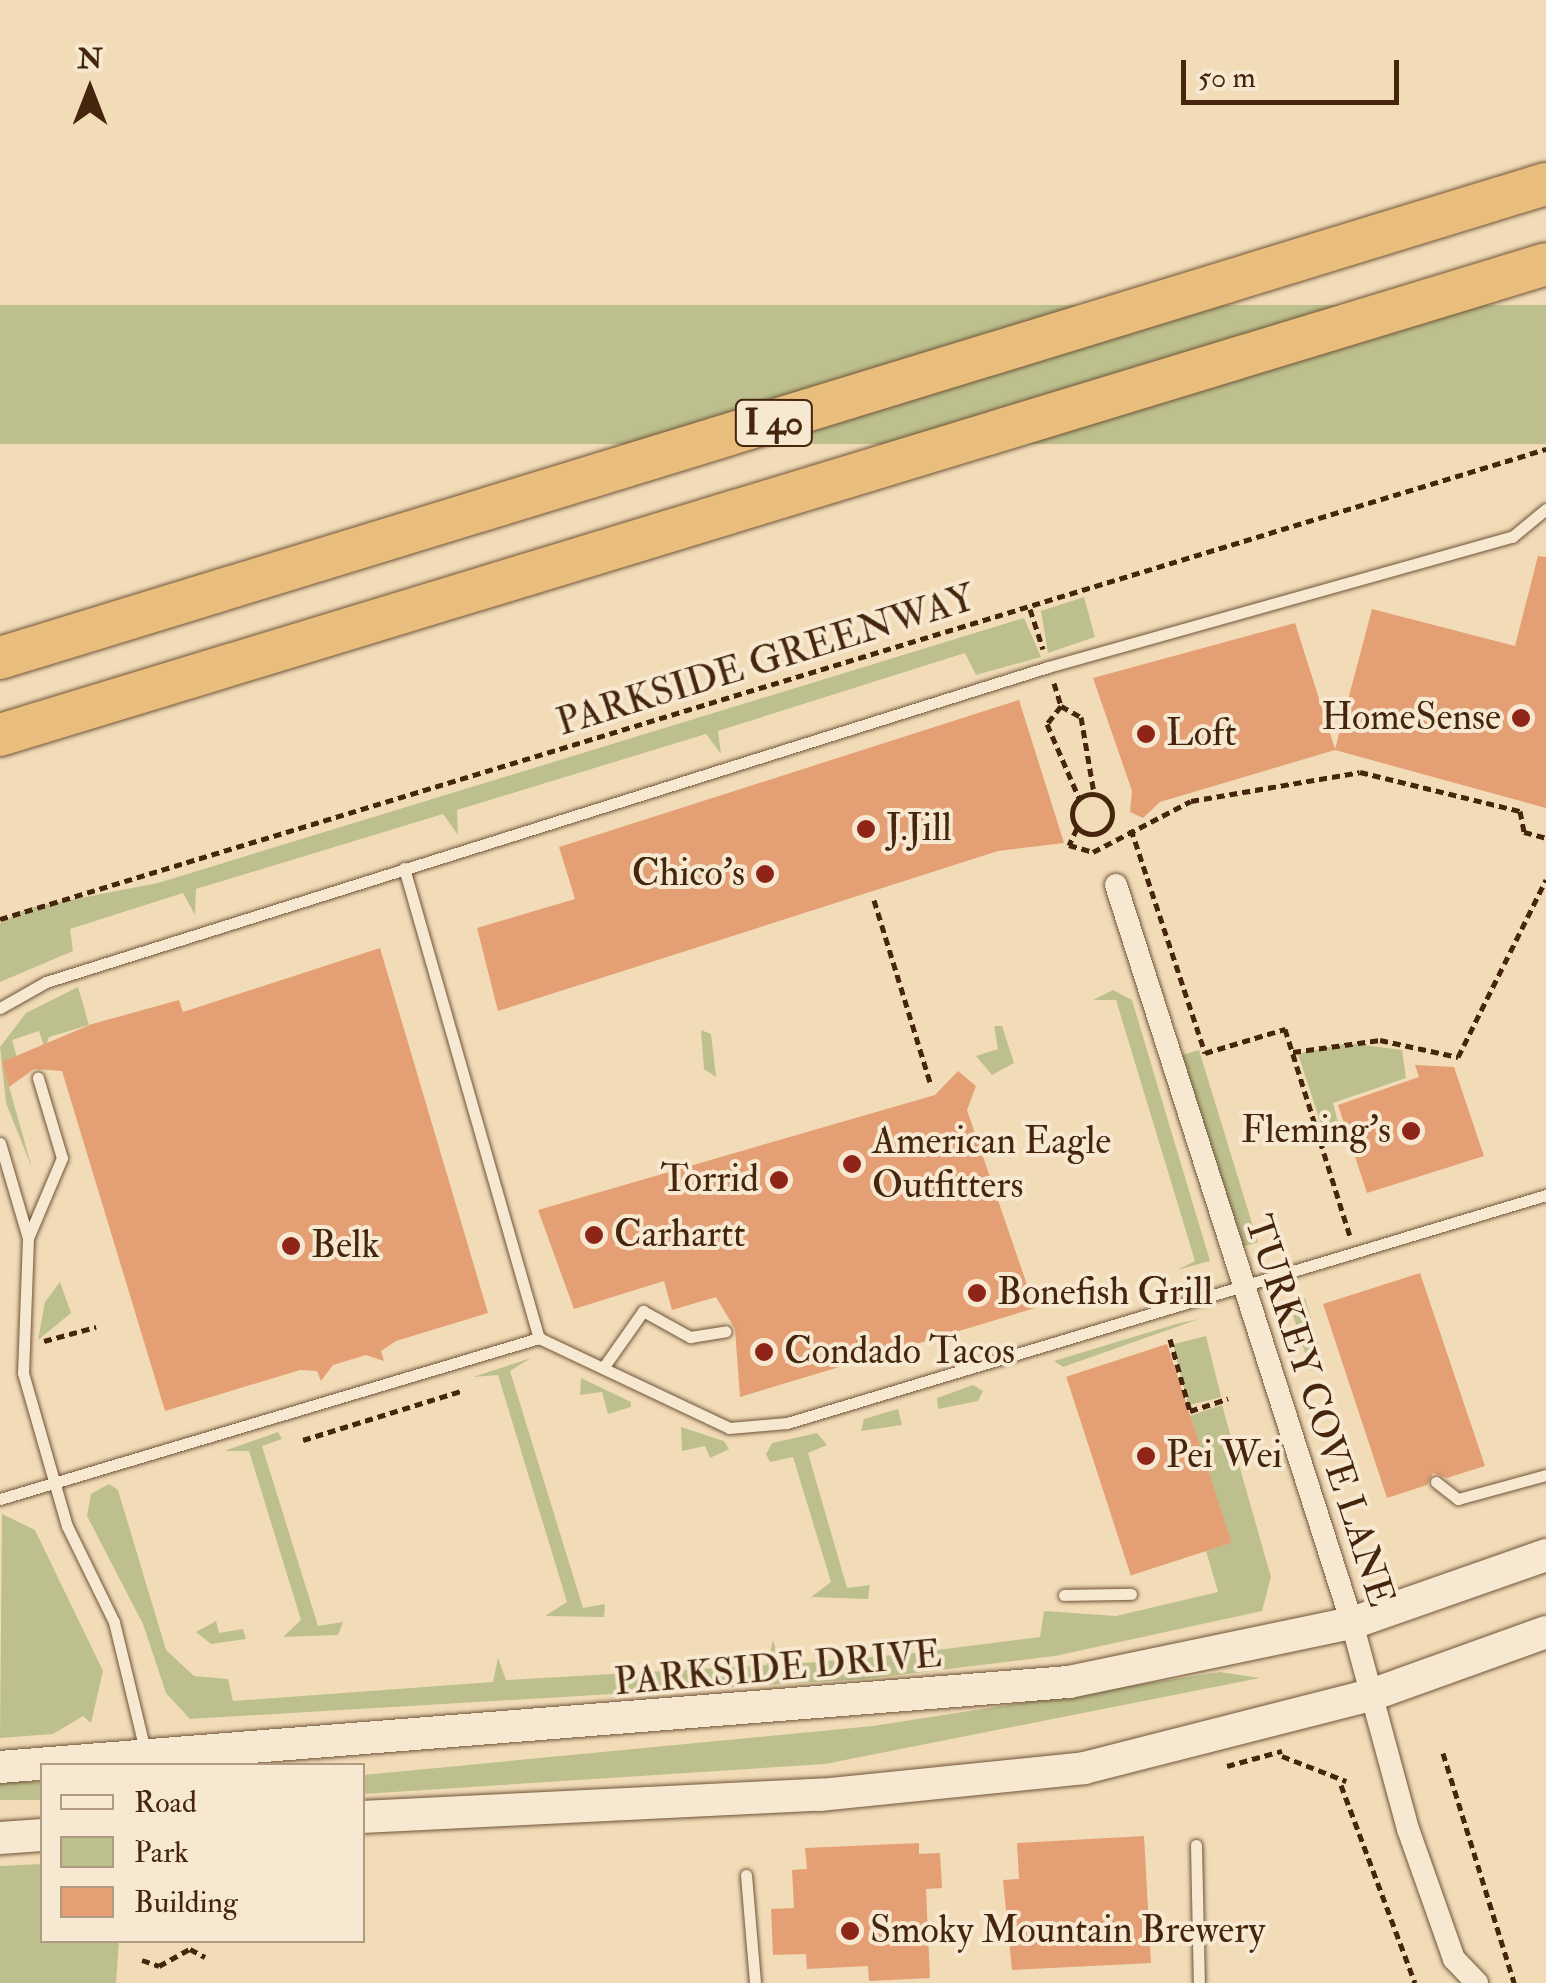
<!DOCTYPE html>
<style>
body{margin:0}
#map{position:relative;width:1546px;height:1983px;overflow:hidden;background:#f2dcb8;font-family:"IM FELL Double Pica",serif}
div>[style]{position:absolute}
.green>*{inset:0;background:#bdc08d;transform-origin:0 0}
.building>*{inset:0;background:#e59f75;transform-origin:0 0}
.path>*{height:5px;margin-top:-2.5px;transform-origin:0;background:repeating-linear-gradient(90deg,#45260d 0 8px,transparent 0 13px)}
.path>.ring{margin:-2.5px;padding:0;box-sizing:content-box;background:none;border:5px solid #45260d;border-radius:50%}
.roads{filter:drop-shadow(0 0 2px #705438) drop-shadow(0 0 2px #705438)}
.lane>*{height:11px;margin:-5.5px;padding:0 5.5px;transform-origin:5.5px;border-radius:5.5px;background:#f7e8d1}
.street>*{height:22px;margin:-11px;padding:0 11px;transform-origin:11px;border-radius:11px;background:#f7e8d1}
.secondary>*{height:32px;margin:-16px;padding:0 16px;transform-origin:16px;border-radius:16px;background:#f7e8d1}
.highway>*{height:42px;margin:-21px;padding:0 21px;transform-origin:21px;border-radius:21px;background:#e9be7c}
.dots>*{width:28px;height:28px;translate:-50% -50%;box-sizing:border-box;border:5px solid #f7e8d1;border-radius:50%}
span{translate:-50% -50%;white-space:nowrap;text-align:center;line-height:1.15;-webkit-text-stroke:8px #f7e8d1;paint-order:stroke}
.shield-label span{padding:2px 8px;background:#f7e8d1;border:2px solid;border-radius:8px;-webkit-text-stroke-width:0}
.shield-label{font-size:35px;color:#45260d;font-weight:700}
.street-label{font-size:38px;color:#45260d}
.poi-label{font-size:38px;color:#45260d}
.right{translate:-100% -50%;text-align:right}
.left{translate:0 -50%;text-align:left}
.legend{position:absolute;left:40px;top:1763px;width:325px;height:180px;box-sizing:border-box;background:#f7e8d1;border:2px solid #b09a83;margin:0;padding:12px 18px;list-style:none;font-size:30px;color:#45260d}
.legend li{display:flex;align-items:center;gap:20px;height:50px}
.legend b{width:50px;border:2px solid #b09a83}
.north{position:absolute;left:40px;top:40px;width:100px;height:100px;-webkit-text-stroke:8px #f7e8d1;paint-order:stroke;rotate:0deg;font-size:28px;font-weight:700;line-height:40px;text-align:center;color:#45260d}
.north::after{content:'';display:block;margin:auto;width:35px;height:45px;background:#45260d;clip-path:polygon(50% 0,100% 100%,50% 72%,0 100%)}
.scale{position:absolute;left:1181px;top:60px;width:218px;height:45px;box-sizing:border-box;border:5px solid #45260d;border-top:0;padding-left:12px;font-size:30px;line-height:35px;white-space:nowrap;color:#45260d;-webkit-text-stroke:8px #f7e8d1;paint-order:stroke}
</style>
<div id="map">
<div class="green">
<i style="left:1546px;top:305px;width:139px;height:1616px;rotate:90deg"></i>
<i style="clip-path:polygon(1084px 597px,1095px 637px,1048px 653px,1041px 611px)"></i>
<i style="clip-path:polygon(1024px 618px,1041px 657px,976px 675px,965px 653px,718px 731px,721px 754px,706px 734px,457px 810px,458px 835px,443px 814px,196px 889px,195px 915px,183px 893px,70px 929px,73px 951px,0 982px,0 923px,29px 908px,158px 883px)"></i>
<i style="clip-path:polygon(78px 987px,89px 1025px,49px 1037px,45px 1049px,39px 1031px,12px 1040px,17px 1057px,2px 1062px,32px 1168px,6px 1103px,0 1047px,26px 1013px)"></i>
<i style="clip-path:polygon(1113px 990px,1132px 1000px,1210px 1261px,1177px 1270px,1195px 1261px,1116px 1000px,1093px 1000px)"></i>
<i style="clip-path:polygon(994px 1026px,1002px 1026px,1014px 1063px,992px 1075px,976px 1056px,998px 1049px)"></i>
<i style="clip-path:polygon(701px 1030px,711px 1034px,716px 1077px,704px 1069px)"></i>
<i style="clip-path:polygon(1348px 1043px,1402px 1050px,1406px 1078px,1333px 1103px,1339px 1126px,1323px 1130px,1298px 1054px)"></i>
<i style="left:1199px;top:1050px;width:201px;height:24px;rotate:73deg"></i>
<i style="clip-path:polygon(60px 1282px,71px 1313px,38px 1340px,45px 1302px)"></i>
<i style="clip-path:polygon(1305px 1298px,1325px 1367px,1311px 1371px,1290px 1306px)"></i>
<i style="clip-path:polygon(1199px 1319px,1063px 1367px,1054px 1361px,1176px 1324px)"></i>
<i style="left:1206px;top:1336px;width:63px;height:34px;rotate:76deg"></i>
<i style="clip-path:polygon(531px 1358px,510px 1371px,583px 1608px,605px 1604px,604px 1617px,545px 1616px,567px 1602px,498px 1375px,473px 1377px)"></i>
<i style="clip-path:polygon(581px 1378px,631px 1402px,631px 1407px,608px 1414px,602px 1392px,580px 1395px)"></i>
<i style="clip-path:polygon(973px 1385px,983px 1391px,978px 1401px,938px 1409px,937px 1398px)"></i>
<i style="clip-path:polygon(1222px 1405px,1271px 1577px,1262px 1611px,1055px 1656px,866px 1679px,190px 1719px,166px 1693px,143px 1624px,87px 1516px,91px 1494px,109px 1484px,118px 1490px,166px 1650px,194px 1676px,228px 1679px,233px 1701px,493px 1682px,498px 1658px,506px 1680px,767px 1665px,773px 1640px,781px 1665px,906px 1654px,1040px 1637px,1044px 1611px,1116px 1616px,1218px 1592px,1206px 1551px,1230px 1543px,1189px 1416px)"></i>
<i style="clip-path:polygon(898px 1409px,902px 1425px,861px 1431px,864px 1419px)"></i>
<i style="clip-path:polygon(681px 1427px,724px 1441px,729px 1449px,710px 1458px,705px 1446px,682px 1451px)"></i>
<i style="clip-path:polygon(278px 1432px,282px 1439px,262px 1446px,318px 1626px,343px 1622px,338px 1635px,283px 1637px,301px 1620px,249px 1451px,224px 1451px)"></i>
<i style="clip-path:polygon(817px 1433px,827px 1445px,808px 1453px,847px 1588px,870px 1585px,868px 1599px,811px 1597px,831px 1582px,793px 1457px,770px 1462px,766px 1454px,772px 1443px)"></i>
<i style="clip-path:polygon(2px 1514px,35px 1530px,103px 1671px,91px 1723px,83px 1716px,53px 1734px,0 1738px)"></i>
<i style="clip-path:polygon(216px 1621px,219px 1633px,243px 1629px,246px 1639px,211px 1644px,196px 1632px)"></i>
<i style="clip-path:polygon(1220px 1672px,1260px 1678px,825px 1764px,363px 1794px,363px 1775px,873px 1726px)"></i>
<i style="left:42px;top:1782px;width:18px;height:42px;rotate:90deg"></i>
<i style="clip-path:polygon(42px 1864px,42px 1940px,119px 1941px,116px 1983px,0 1983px,0 1866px)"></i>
</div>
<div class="building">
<i style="clip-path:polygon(1538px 556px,1546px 557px,1546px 808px,1335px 750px,1160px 802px,1143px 818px,1130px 812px,1132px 791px,1093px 678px,1295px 623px,1335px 749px,1372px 609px,1515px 646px)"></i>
<i style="clip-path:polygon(1019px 700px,1064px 843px,998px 851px,498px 1011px,477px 928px,575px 899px,559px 847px)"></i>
<i style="clip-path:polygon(380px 948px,488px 1313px,396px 1341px,381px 1351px,384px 1361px,366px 1355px,333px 1365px,321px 1381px,317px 1371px,300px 1370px,165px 1411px,62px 1071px,34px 1069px,9px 1087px,2px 1062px,92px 1024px,179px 1000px,183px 1012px)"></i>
<i style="clip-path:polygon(1415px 1065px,1454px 1067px,1484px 1156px,1367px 1193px,1338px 1105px,1419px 1077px)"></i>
<i style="clip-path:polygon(958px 1071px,976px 1086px,967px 1110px,1035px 1308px,740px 1397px,735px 1329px,716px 1297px,672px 1310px,664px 1281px,574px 1309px,538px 1210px,935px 1095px)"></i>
<i style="clip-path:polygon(1420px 1273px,1485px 1466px,1447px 1478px,1433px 1473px,1427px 1485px,1387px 1498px,1323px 1304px)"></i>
<i style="left:1167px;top:1344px;width:209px;height:106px;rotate:72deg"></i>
<i style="clip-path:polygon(1144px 1836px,1151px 1963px,1012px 1970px,1003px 1880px,1019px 1879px,1017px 1843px)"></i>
<i style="clip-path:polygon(919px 1843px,919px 1854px,940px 1853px,942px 1888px,926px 1889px,930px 1978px,869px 1981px,868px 1966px,807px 1969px,806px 1954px,773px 1955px,771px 1909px,794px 1908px,792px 1870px,807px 1869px,805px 1848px)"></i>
</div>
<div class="path">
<i style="left:1030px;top:609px;width:42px;rotate:72deg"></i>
<i style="left:1054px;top:683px;width:24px;rotate:73deg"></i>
<i style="left:1061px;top:706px;width:23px;rotate:128deg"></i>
<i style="left:1047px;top:724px;width:81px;rotate:66.6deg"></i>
<i style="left:1061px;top:706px;width:23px;rotate:29deg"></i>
<i style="left:1081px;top:717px;width:77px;rotate:80.3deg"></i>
<i class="ring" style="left:1072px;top:794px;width:35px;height:35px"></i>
<i style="left:1077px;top:828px;width:19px;rotate:115deg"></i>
<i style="left:1069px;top:845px;width:25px;rotate:16deg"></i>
<i style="left:1093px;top:852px;width:110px;rotate:-27.5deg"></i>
<i style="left:1191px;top:801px;width:171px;rotate:-9.7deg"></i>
<i style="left:1360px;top:772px;width:165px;rotate:13.7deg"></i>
<i style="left:1520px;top:811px;width:21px;rotate:79deg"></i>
<i style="left:1524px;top:832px;width:23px;rotate:15deg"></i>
<i style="left:1131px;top:829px;width:236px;rotate:71.7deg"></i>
<i style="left:1205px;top:1053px;width:84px;rotate:-16.7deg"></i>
<i style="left:1285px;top:1029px;width:217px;rotate:72.6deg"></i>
<i style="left:874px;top:900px;width:194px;rotate:72.9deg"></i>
<i style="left:0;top:919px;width:1616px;rotate:-16.91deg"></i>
<i style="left:1293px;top:1052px;width:88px;rotate:-7.9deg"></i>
<i style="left:1380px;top:1040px;width:80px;rotate:12.3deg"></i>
<i style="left:1458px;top:1057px;width:198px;rotate:-63.6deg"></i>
<i style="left:1170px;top:1339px;width:75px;rotate:74.5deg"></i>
<i style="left:1190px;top:1411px;width:40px;rotate:-18deg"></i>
<i style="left:44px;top:1341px;width:54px;rotate:-15.1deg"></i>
<i style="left:303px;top:1440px;width:165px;rotate:-17.2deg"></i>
<i style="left:1443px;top:1753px;width:241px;rotate:72.8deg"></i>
<i style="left:1282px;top:1756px;width:69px;rotate:21.3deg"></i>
<i style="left:1227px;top:1766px;width:57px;rotate:-15.3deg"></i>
<i style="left:1341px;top:1785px;width:211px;rotate:69.5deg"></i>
<i style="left:142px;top:1960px;width:18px;rotate:19deg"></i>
<i style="left:159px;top:1966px;width:35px;rotate:-29deg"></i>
<i style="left:190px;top:1949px;width:17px;rotate:28deg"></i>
</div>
<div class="roads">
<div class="lane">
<i style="left:404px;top:868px;width:489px;rotate:74deg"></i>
<i style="left:0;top:1008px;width:53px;rotate:-29.5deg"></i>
<i style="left:46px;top:982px;width:1050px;rotate:-17.45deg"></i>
<i style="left:1048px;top:667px;width:482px;rotate:-15.7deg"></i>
<i style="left:1512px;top:537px;width:44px;rotate:-39.5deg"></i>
<i style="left:0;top:1143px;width:99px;rotate:73.6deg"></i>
<i style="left:28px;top:1238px;width:135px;rotate:92.1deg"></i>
<i style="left:23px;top:1373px;width:159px;rotate:74deg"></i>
<i style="left:67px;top:1526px;width:107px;rotate:63.9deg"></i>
<i style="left:114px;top:1622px;width:136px;rotate:76.4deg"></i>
<i style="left:28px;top:1238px;width:87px;rotate:-67deg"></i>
<i style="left:62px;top:1158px;width:84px;rotate:-106.7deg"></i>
<i style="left:603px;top:1368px;width:70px;rotate:-54.9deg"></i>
<i style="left:643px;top:1311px;width:54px;rotate:29deg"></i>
<i style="left:690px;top:1337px;width:36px;rotate:-9deg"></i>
<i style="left:1436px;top:1482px;width:28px;rotate:38deg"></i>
<i style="left:1458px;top:1499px;width:91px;rotate:-15.3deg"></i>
<i style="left:0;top:1499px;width:563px;rotate:-16.63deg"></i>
<i style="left:539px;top:1338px;width:210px;rotate:25.3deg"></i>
<i style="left:729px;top:1428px;width:58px;rotate:-4.9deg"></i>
<i style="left:787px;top:1423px;width:793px;rotate:-16.72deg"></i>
<i style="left:1064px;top:1595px;width:67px;rotate:-0.9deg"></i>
<i style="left:1196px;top:1845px;width:138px;rotate:88.8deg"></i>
<i style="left:746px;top:1875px;width:108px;rotate:85.2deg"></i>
</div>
<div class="street">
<i style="left:1116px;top:885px;width:775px;rotate:72.27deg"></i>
<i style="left:1352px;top:1623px;width:213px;rotate:74.8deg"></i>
<i style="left:1408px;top:1829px;width:138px;rotate:70.5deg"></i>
<i style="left:1454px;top:1959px;width:33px;rotate:46deg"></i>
</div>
<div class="secondary">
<i style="left:0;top:1767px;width:1072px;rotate:-4.55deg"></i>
<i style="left:1069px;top:1682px;width:289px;rotate:-11.8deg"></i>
<i style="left:1352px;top:1623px;width:206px;rotate:-19.3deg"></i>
<i style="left:362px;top:1817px;width:459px;rotate:-2.8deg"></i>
<i style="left:820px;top:1795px;width:265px;rotate:-5.8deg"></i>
<i style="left:1084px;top:1768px;width:299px;rotate:-14.3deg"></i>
<i style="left:1374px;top:1694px;width:183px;rotate:-19.8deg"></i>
<i style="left:0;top:1838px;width:42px;rotate:-4.1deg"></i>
</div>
<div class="highway">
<i style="left:0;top:658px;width:1617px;rotate:-17.05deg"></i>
<i style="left:0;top:735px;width:1616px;rotate:-16.94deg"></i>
</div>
</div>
<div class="dots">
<i style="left:1521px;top:718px;background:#8f2418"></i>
<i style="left:1146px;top:734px;background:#8f2418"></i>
<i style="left:866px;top:829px;background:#8f2418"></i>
<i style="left:765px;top:874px;background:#8f2418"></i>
<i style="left:1411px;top:1131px;background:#8f2418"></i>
<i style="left:852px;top:1164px;background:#8f2418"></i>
<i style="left:779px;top:1180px;background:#8f2418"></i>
<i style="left:594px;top:1235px;background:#8f2418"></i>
<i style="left:291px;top:1246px;background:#8f2418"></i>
<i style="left:977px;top:1293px;background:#8f2418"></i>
<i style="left:764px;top:1352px;background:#8f2418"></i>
<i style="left:1146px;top:1456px;background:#8f2418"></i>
<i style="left:850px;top:1931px;background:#8f2418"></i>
</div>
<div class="shield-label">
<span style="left:774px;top:423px">I 40</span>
</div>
<div class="street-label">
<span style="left:766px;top:661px;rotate:-17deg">PARKSIDE GREENWAY</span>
<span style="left:1319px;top:1411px;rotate:72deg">TURKEY COVE LANE</span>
<span style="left:778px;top:1669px;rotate:-5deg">PARKSIDE DRIVE</span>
</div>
<div class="poi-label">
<span class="right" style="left:1501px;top:718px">HomeSense</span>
<span class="left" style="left:1166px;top:734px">Loft</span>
<span class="left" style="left:886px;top:829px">J.Jill</span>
<span class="right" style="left:745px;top:874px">Chico's</span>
<span class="right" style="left:1391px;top:1131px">Fleming's</span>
<span class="left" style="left:872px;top:1164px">American Eagle<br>Outfitters</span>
<span class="right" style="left:759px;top:1180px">Torrid</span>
<span class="left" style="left:614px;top:1235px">Carhartt</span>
<span class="left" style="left:311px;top:1246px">Belk</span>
<span class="left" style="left:997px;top:1293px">Bonefish Grill</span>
<span class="left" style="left:784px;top:1352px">Condado Tacos</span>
<span class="left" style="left:1166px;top:1456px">Pei Wei</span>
<span class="left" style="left:870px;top:1931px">Smoky Mountain Brewery</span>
</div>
<ul class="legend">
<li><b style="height:12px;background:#f7e8d1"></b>Road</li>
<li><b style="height:28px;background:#bdc08d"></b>Park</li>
<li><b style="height:28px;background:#e59f75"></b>Building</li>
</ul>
<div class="north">N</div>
<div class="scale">50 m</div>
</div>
